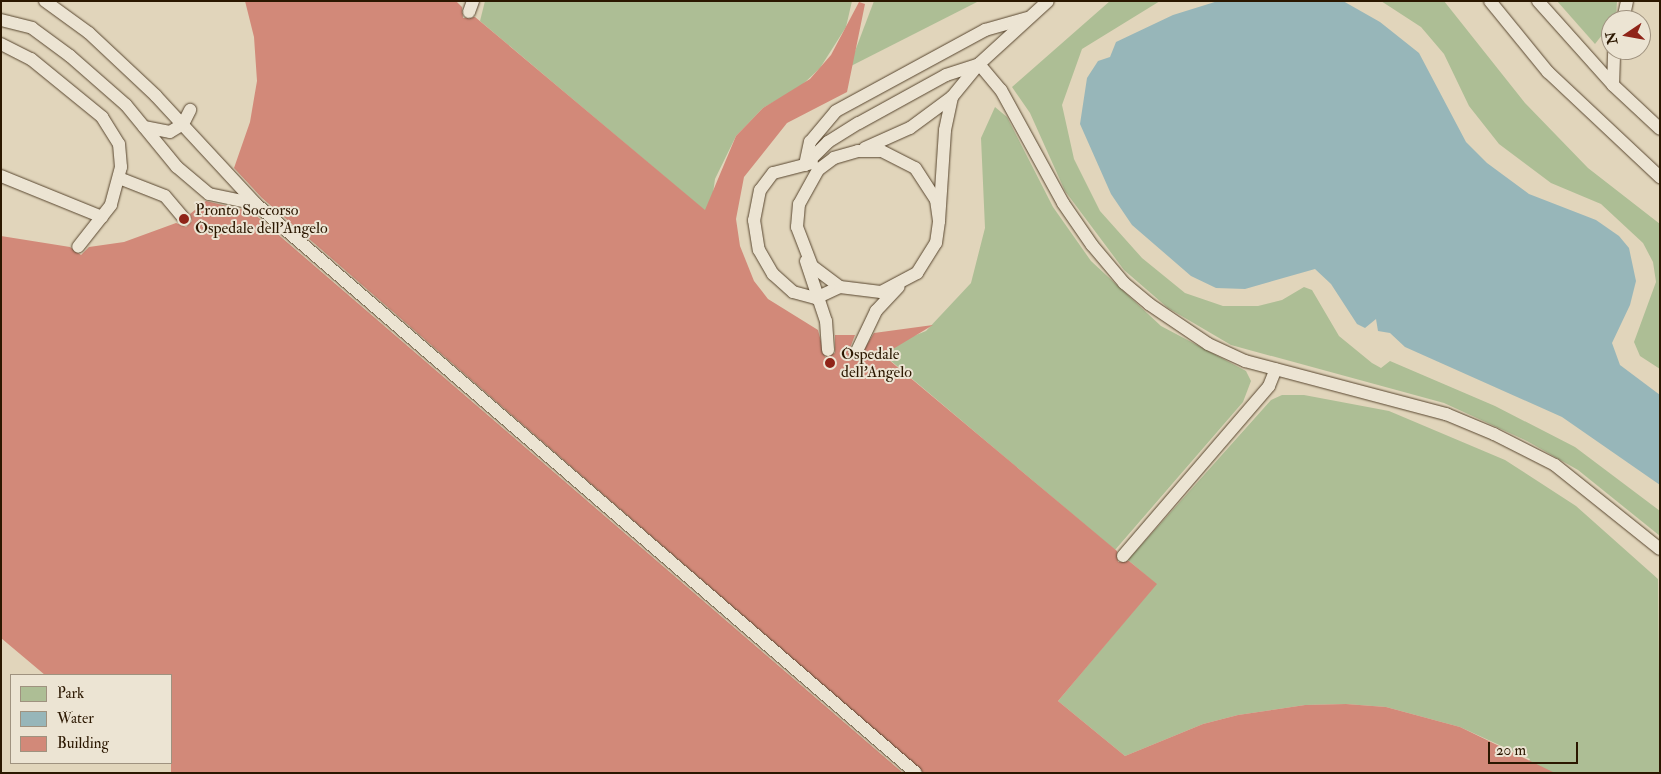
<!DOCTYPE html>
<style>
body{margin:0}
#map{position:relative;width:1661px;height:774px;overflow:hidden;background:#e1d5bb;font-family:"IM FELL Double Pica",serif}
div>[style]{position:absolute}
.green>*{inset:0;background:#adbe95}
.water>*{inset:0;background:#97b6b9}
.building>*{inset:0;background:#d28979}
.roads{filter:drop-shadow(0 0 1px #58462f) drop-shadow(0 0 1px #58462f)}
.service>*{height:12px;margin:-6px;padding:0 6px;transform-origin:6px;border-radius:6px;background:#ece4d3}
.dots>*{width:14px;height:14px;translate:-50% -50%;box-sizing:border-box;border:2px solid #ece4d3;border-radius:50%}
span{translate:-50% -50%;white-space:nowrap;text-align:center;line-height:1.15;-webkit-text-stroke:4px #ece4d3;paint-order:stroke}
.poi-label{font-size:16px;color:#2b1700}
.left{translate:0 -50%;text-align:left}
.frame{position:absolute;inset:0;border:2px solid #2b1700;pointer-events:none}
.legend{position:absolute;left:10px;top:674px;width:162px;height:90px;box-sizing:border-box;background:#ece4d3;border:1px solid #9f927f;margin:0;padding:6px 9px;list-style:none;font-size:15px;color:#2b1700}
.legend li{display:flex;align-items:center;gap:10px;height:25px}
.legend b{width:25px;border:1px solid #9f927f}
.north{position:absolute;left:1601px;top:10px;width:50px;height:50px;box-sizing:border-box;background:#ece4d3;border:1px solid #9f927f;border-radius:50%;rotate:258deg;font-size:14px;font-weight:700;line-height:20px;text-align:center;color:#2b1700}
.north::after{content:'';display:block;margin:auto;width:18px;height:22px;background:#8f2418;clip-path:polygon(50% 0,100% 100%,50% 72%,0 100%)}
.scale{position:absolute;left:1488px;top:742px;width:90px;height:22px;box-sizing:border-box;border:2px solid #2b1700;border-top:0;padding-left:6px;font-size:15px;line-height:18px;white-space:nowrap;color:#2b1700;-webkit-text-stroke:4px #ece4d3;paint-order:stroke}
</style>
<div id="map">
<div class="green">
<i style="clip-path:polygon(485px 1px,852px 1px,846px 27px,820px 68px,800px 87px,763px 108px,736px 136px,715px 179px,710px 215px,480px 21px)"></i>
<i style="clip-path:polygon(874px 1px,979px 1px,849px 67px)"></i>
<i style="clip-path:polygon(1110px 1px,1160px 1px,1082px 49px,1062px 105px,1074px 159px,1100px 211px,1142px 258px,1185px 293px,1223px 306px,1258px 306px,1282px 300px,1304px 287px,1312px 290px,1339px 336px,1372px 363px,1381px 368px,1390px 361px,1495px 406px,1575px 447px,1660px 511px,1660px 536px,1578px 470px,1527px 441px,1444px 403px,1231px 345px,1168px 308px,1124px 270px,1065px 191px,1030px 113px,1012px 87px)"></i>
<i style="clip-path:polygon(1381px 1px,1444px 1px,1525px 103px,1588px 168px,1660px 224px,1660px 369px,1640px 356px,1634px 342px,1656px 282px,1653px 262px,1643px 243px,1601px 204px,1551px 183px,1499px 144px,1469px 106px,1444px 54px,1421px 27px)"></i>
<i style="clip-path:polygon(1557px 1px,1617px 1px,1616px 17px,1595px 44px)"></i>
<i style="clip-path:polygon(995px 107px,1007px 117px,1053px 207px,1091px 261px,1161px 326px,1246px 371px,1251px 381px,1243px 402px,1115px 550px,878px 350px,926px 331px,971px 283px,985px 228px,981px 138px)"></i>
<i style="clip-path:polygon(1282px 395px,1304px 395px,1389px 411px,1505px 460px,1576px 506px,1658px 579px,1660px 773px,1522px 773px,1530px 759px,1460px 727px,1386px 707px,1346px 704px,1305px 705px,1238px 715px,1203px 724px,1125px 756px,1058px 701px,1156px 584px,1128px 560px,1271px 400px)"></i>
</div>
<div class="water">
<i style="clip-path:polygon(1218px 1px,1343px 1px,1380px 22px,1419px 53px,1466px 142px,1487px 163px,1529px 194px,1596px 220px,1619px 236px,1629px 248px,1636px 281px,1630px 305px,1612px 343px,1620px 365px,1660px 395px,1660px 485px,1562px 417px,1405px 347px,1390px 333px,1378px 331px,1376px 319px,1365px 328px,1357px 324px,1331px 284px,1315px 269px,1245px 289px,1216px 288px,1191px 276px,1132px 225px,1111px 194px,1080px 124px,1087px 78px,1098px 61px,1110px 57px,1116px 42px,1173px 15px)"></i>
</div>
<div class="building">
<i style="clip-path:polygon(245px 1px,456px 1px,462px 7px,463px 18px,475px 17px,705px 210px,736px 136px,763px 108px,810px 79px,831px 55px,859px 2px,865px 4px,847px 92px,787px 123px,744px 177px,736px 219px,740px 246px,754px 281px,768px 299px,818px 330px,825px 357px,835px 353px,835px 335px,855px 335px,848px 353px,857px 361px,874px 333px,933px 325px,883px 355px,1117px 551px,1118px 562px,1129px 561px,1157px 584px,1058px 701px,1125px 756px,1203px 724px,1238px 715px,1305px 705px,1346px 704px,1386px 707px,1460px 727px,1555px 773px,924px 773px,262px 198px,234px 168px,250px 122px,257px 81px,254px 37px)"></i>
<i style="clip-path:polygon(206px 201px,252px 212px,903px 773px,171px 773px,171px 675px,45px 675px,1px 638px,1px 236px,70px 247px,81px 255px,89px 247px,124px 242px,176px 223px,186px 227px,192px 221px,190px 214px)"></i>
</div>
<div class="roads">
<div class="service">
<i style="left:45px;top:1px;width:54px;rotate:36deg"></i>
<i style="left:89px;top:33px;width:92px;rotate:43.2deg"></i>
<i style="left:156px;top:96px;width:147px;rotate:47.2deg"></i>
<i style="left:256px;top:204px;width:871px;rotate:40.77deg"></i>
<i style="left:1490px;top:1px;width:92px;rotate:50.8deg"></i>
<i style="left:1548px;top:72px;width:154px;rotate:43.2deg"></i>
<i style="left:1538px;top:1px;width:113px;rotate:48.2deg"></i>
<i style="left:1613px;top:85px;width:64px;rotate:43.1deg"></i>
<i style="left:469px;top:12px;width:12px;rotate:-70deg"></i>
<i style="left:1px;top:20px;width:32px;rotate:14deg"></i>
<i style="left:32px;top:28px;width:47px;rotate:36.4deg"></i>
<i style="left:70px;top:56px;width:74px;rotate:41.2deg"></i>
<i style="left:126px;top:105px;width:80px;rotate:50.6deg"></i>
<i style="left:177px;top:167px;width:42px;rotate:40.2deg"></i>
<i style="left:209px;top:194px;width:48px;rotate:12deg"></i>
<i style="left:1623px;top:20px;width:19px;rotate:-78deg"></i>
<i style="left:1px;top:44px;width:34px;rotate:27deg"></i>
<i style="left:31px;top:59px;width:92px;rotate:39.2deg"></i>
<i style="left:102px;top:117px;width:32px;rotate:58deg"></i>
<i style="left:119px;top:144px;width:23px;rotate:85deg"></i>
<i style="left:121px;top:167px;width:39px;rotate:105deg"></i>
<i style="left:111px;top:205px;width:53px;rotate:128.2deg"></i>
<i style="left:1613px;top:85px;width:35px;rotate:-88deg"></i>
<i style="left:144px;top:127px;width:26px;rotate:11deg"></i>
<i style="left:170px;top:132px;width:15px;rotate:-32deg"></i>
<i style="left:183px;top:124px;width:16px;rotate:-63deg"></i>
<i style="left:865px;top:148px;width:49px;rotate:-24deg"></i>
<i style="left:910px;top:128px;width:52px;rotate:-36.4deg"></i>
<i style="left:812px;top:163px;width:40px;rotate:165.6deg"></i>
<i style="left:773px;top:173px;width:21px;rotate:127deg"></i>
<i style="left:760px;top:190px;width:31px;rotate:101deg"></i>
<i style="left:754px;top:220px;width:30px;rotate:81deg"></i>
<i style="left:759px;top:250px;width:28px;rotate:60deg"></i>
<i style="left:773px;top:274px;width:27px;rotate:42deg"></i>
<i style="left:793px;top:292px;width:24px;rotate:15deg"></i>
<i style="left:816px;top:298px;width:26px;rotate:-25deg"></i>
<i style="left:805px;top:165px;width:33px;rotate:-45deg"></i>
<i style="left:828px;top:142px;width:36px;rotate:-32deg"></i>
<i style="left:859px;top:123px;width:99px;rotate:-28.9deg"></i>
<i style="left:946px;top:75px;width:35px;rotate:-18deg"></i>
<i style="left:979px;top:64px;width:34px;rotate:50deg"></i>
<i style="left:1001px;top:90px;width:129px;rotate:61.2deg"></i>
<i style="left:1063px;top:203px;width:51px;rotate:55.4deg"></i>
<i style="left:1092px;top:245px;width:50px;rotate:49.9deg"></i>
<i style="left:1124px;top:283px;width:33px;rotate:40deg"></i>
<i style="left:1149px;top:304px;width:71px;rotate:34.1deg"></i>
<i style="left:1208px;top:344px;width:41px;rotate:24.7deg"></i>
<i style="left:1245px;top:361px;width:208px;rotate:14.8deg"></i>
<i style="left:1446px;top:414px;width:52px;rotate:22.6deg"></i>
<i style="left:1494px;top:434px;width:68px;rotate:26.9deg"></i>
<i style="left:1555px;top:465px;width:134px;rotate:38.7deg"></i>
<i style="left:805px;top:165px;width:24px;rotate:-78deg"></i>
<i style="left:810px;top:142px;width:40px;rotate:-50deg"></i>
<i style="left:836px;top:111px;width:170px;rotate:-28.5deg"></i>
<i style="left:985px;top:30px;width:44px;rotate:-15.9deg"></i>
<i style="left:1px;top:176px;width:109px;rotate:22.1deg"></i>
<i style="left:119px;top:178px;width:49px;rotate:21.4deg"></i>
<i style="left:165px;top:196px;width:30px;rotate:50deg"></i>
<i style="left:939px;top:221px;width:21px;rotate:-98deg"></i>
<i style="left:936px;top:200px;width:38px;rotate:-123deg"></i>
<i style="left:915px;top:168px;width:38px;rotate:-153deg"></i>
<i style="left:881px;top:151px;width:23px;rotate:180deg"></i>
<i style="left:858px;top:151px;width:25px;rotate:164deg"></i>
<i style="left:834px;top:158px;width:20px;rotate:143deg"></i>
<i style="left:818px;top:170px;width:39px;rotate:119deg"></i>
<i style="left:799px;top:204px;width:23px;rotate:95deg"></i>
<i style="left:797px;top:227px;width:42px;rotate:69deg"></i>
<i style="left:812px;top:266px;width:35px;rotate:37deg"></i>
<i style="left:840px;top:287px;width:41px;rotate:7deg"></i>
<i style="left:881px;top:292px;width:41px;rotate:-27.8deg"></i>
<i style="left:917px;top:273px;width:36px;rotate:-58deg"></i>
<i style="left:936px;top:243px;width:22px;rotate:-82deg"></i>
<i style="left:939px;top:221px;width:91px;rotate:-86.2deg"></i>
<i style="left:945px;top:130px;width:34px;rotate:-78deg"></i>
<i style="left:952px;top:97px;width:43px;rotate:-50.7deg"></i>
<i style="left:979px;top:64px;width:93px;rotate:-42.4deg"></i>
<i style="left:806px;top:261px;width:63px;rotate:71.6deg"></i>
<i style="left:826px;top:321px;width:29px;rotate:86deg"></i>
<i style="left:856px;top:353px;width:47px;rotate:-64.5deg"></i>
<i style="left:876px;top:311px;width:33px;rotate:-47deg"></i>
<i style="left:1123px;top:556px;width:224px;rotate:-49.3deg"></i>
<i style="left:1269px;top:386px;width:18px;rotate:-68deg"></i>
</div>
</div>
<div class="dots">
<i style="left:184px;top:219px;background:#8f2418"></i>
<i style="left:830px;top:363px;background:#8f2418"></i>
</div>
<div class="poi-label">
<span class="left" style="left:195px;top:219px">Pronto Soccorso<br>Ospedale dell'Angelo</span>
<span class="left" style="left:841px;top:363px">Ospedale<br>dell'Angelo</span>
</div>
<div class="frame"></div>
<ul class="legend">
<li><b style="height:14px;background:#adbe95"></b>Park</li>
<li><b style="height:14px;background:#97b6b9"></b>Water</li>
<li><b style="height:14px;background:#d28979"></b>Building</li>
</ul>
<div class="north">N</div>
<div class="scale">20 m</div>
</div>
